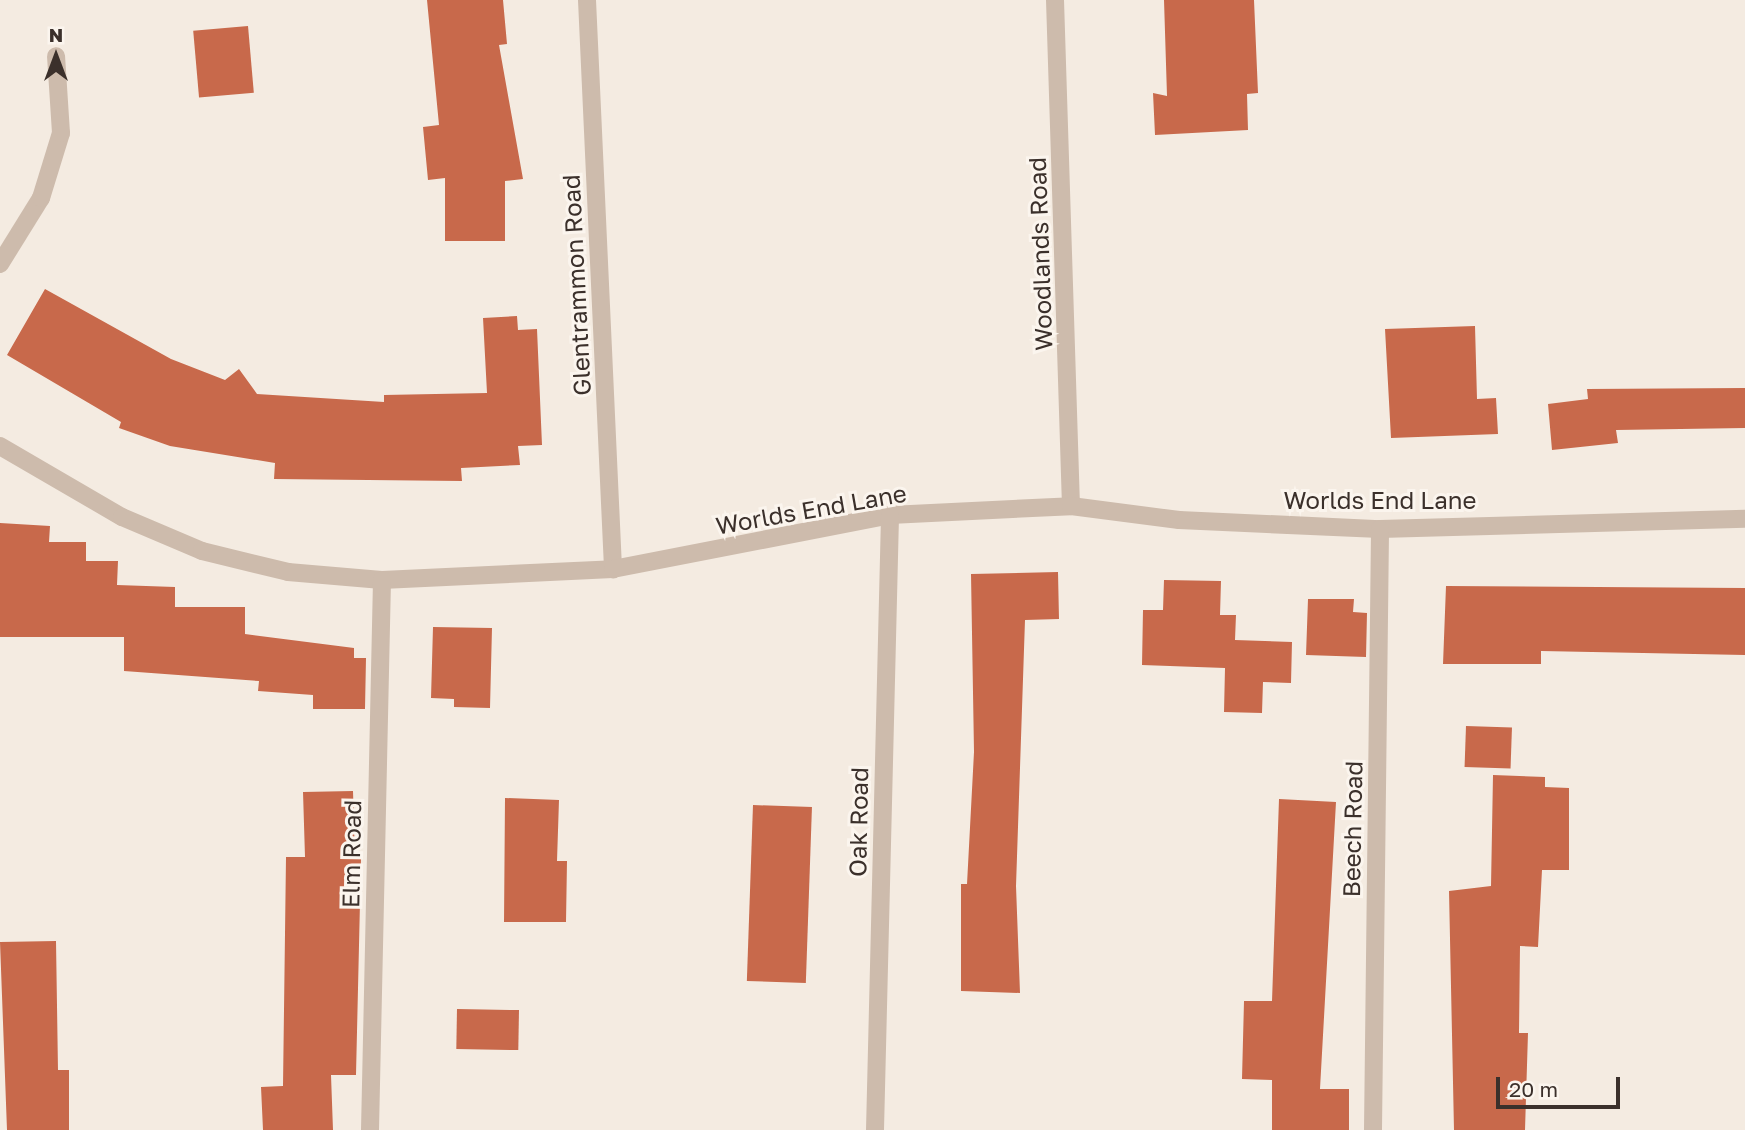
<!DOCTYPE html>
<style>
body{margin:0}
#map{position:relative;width:1745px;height:1130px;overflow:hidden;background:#f4ebe1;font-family:"Golos Text",sans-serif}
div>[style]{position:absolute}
.building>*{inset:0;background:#c8694b;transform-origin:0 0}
.street>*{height:18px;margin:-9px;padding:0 9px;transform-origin:9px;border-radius:9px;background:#cdbbac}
span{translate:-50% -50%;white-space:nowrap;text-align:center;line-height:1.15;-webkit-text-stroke:6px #fbf5ee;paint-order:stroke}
.street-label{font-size:24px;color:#3b302b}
.north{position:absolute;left:21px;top:21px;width:70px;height:70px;-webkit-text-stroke:5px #fbf5ee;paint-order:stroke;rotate:0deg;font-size:19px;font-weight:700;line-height:28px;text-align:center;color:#3b302b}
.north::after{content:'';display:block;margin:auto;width:24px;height:32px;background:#3b302b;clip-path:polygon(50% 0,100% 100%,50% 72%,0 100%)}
.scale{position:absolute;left:1496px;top:1077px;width:124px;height:32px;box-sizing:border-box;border:4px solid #3b302b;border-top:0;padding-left:9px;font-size:21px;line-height:24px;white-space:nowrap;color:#3b302b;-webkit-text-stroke:5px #fbf5ee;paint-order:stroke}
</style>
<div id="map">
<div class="building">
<i style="clip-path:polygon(427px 0,503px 0,507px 44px,499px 45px,523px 179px,505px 181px,505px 241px,445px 241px,445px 178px,428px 180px,423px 127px,439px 125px)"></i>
<i style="clip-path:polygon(1164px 0,1254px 0,1258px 93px,1247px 94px,1248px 130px,1155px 135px,1153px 93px,1167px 96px)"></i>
<i style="left:248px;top:26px;width:67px;height:55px;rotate:85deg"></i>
<i style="clip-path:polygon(45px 289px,171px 359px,225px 380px,239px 369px,257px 394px,384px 402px,384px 395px,487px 393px,483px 318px,517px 316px,518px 330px,537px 329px,542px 445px,518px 446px,520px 465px,461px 468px,462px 481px,274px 479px,275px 463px,170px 446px,119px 428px,121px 422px,7px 355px)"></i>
<i style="clip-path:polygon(1475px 326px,1477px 399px,1496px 398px,1498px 434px,1391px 438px,1385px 329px)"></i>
<i style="clip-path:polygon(1745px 388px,1745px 428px,1616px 430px,1618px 443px,1552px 450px,1548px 404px,1588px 399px,1587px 389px)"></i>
<i style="clip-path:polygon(0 523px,50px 526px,49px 542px,86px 542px,86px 561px,118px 561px,117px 585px,175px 587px,175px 607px,245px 607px,245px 634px,354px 648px,354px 658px,366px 658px,365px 709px,313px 709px,313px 695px,258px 691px,259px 681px,124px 671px,124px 637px,0 637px)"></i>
<i style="clip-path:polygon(1058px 572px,1059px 619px,1025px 620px,1016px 886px,1020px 993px,961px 991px,961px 884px,967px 884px,974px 752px,971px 574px)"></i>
<i style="clip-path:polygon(1164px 580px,1221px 581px,1220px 615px,1236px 615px,1235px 640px,1292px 642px,1291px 683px,1263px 682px,1262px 713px,1224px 712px,1225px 668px,1142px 665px,1143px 610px,1163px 610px)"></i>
<i style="clip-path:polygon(1446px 586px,1745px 588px,1745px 655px,1541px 651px,1541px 664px,1443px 664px)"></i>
<i style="clip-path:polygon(1308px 599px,1354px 599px,1353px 612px,1367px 613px,1366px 657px,1306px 655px)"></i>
<i style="clip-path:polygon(433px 627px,492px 628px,490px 708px,454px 707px,454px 699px,431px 698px)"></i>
<i style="left:1466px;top:726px;width:46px;height:41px;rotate:2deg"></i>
<i style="clip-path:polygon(1493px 775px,1545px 777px,1545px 787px,1569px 788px,1569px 870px,1542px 870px,1538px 947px,1520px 946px,1519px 1033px,1528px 1033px,1525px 1130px,1454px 1130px,1449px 891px,1491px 886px)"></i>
<i style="clip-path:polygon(353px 791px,355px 858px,361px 859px,356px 1075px,331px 1075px,333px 1130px,263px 1130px,261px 1087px,283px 1086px,286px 857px,305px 857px,303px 792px)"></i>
<i style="clip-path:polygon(505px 798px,559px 800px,557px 861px,567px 861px,566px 922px,504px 922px)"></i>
<i style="clip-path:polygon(1279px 799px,1336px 802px,1320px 1089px,1349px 1089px,1349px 1130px,1272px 1130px,1272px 1080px,1242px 1079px,1244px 1001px,1272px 1001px)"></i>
<i style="left:753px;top:805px;width:59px;height:176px;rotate:2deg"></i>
<i style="clip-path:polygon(56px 941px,58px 1070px,69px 1070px,69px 1130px,7px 1130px,0 942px)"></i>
<i style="left:457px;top:1009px;width:62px;height:40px;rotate:1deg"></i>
</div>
<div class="street">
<i style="left:587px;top:0;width:570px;rotate:87.38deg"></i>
<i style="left:1055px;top:0;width:506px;rotate:88.19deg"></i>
<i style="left:0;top:264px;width:78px;rotate:-58.2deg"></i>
<i style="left:41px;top:198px;width:68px;rotate:-72.9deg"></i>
<i style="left:61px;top:133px;width:77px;rotate:-93.7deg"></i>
<i style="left:0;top:446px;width:141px;rotate:30.2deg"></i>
<i style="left:122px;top:517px;width:87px;rotate:23deg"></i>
<i style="left:202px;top:551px;width:89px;rotate:13.7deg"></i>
<i style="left:288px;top:572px;width:94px;rotate:4.9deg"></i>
<i style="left:382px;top:580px;width:231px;rotate:-2.7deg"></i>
<i style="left:613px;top:569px;width:282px;rotate:-11deg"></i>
<i style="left:890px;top:515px;width:181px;rotate:-2.8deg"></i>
<i style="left:1071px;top:506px;width:109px;rotate:7.4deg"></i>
<i style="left:1179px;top:520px;width:201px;rotate:2.6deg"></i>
<i style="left:1380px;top:529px;width:365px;rotate:-1.6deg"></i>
<i style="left:370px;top:1130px;width:550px;rotate:-88.75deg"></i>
<i style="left:875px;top:1130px;width:615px;rotate:-88.6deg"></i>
<i style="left:1373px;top:1130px;width:601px;rotate:-89.33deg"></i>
</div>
<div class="street-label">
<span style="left:1040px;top:254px;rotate:-92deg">Woodlands Road</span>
<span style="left:576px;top:285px;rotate:-93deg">Glentrammon Road</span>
<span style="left:1380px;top:500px">Worlds End Lane</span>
<span style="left:811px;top:509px;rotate:-10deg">Worlds End Lane</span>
<span style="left:858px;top:822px;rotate:-89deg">Oak Road</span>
<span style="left:1352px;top:829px;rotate:-89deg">Beech Road</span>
<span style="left:351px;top:854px;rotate:-89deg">Elm Road</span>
</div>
<div class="north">N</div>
<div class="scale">20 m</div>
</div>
